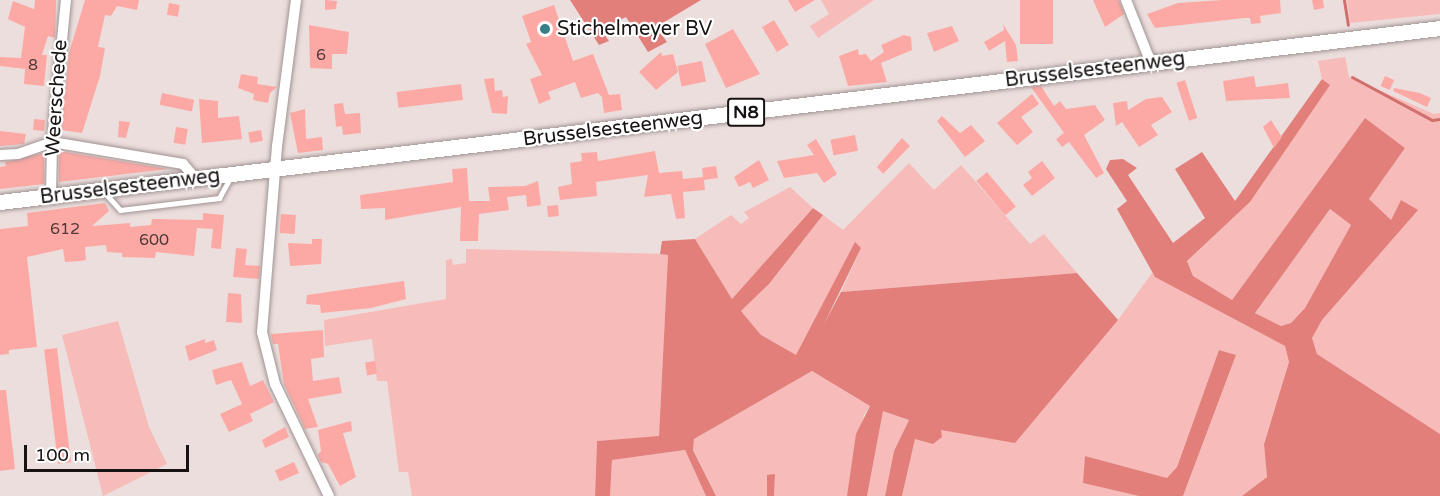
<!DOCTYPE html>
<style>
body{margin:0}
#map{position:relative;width:1440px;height:496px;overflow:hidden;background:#ecdedd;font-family:"Varela Round",sans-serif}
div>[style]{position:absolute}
.green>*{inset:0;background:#f7bcb9}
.forest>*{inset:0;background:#e27f7b}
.stream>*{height:3px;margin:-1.5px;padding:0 1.5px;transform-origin:1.5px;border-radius:1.5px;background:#d06f6c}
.building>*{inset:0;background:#fca9a5;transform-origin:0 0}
.roads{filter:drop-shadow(0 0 2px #a09493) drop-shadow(0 0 2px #a09493)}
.service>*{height:5px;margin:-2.5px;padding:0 2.5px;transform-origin:2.5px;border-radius:2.5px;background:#fff}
.minor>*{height:10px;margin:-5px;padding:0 5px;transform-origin:5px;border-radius:5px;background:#fff}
.primary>*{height:15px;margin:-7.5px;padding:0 7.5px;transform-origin:7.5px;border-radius:7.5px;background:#fff}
.dots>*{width:16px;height:16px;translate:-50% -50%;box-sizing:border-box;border:3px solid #fff;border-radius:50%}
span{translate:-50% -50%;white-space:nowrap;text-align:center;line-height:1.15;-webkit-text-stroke:4.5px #fff;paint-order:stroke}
.number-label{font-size:16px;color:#503837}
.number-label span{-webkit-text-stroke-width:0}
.shield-label span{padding:2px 4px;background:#fff;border:2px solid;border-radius:4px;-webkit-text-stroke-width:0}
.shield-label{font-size:18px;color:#171312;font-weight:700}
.poi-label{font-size:20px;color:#171312}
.left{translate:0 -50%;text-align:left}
.street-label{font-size:20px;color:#171312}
.scale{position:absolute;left:24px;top:445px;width:165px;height:27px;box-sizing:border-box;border:3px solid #171312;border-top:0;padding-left:8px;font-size:18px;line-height:21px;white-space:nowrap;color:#171312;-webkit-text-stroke:4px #fff;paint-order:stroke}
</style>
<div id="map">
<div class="green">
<i style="clip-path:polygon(821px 0,874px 0,818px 38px,810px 26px,829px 14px)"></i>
<i style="clip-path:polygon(1347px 0,1440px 0,1440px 14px,1350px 23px)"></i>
<i style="clip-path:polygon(1345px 57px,1349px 77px,1434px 114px,1440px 113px,1440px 434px,1317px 354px,1312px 338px,1322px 320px,1417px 210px,1401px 200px,1391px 220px,1369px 199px,1405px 148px,1365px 118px,1232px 300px,1193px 276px,1187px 261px,1250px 202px,1329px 84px,1322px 79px,1318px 61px)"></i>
<i style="clip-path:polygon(909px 163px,934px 190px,961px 165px,1030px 244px,1044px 234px,1077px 273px,841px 292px,861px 248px,797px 356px,761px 335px,741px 311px,769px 284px,823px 215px,843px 230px)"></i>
<i style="clip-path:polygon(790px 187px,813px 208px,732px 299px,695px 239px,731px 215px,741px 224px,749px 218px,744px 212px)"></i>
<i style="clip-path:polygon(1330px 209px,1351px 225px,1305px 308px,1291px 323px,1281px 326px,1255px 313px)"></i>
<i style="clip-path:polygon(466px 249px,668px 254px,659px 437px,597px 441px,595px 496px,412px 496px,408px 472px,399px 472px,387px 381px,377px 381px,372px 339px,325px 346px,324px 320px,446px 299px,446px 260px,452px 259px,453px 265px,466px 263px)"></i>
<i style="clip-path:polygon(1152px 273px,1285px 346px,1289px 362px,1264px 443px,1267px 477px,1242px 496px,1183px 496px,1236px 355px,1219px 350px,1177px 467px,1167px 478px,1085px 456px,1084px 483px,1139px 496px,902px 496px,915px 439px,940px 430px,1118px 320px)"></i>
<i style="clip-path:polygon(118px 321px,149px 427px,167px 464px,103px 496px,62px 335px)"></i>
<i style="clip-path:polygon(812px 371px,870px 406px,864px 415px,847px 496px,774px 496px,775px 475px,767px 476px,767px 496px,716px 496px,693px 449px,694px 439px)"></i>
<i style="clip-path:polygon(883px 410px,909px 420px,894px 451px,885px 496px,867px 496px)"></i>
<i style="clip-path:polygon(685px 450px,706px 496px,610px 496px,612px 460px)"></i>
</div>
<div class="forest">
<i style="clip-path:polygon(570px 0,701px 0,656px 27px,667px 42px,648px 52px,626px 17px,601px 30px,609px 41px,599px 45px)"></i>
<i style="clip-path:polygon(evenodd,1322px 79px,1330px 85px,1250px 202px,1187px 261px,1193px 276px,1232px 300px,1365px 118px,1405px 148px,1369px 199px,1391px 220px,1401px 200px,1418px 210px,1322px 320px,1312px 338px,1317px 354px,1440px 434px,1440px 496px,1242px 496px,1267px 477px,1264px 444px,1289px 362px,1285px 346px,1155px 277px,1117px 209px,1127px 201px,1106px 169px,1110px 160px,1123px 159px,1137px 168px,1128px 175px,1173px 243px,1205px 218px,1175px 169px,1202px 152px,1235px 201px,1322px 79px,1330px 209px,1351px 225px,1305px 308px,1291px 323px,1281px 326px,1255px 313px,1330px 209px)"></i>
<i style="clip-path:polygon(813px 208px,823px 215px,769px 284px,741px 311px,761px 335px,796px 355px,855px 242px,861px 248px,824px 324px,841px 292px,1077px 273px,1118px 320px,1015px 443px,941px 430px,942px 437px,933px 444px,915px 439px,902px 496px,885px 496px,894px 451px,909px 420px,883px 411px,867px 496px,847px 496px,856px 434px,870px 406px,812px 371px,694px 439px,693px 450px,716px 496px,706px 496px,685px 450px,612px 460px,610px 496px,595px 496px,597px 441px,659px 436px,668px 255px,660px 254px,662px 241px,695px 239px,732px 299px)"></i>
<i style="clip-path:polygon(1219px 350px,1236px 355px,1183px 496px,1139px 496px,1083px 483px,1085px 456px,1167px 478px,1177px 467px)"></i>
<i style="clip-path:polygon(775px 474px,774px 496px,767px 496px,767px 475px)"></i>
</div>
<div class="stream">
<i style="left:1344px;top:0;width:25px;rotate:81deg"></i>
<i style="left:1352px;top:77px;width:91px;rotate:28.3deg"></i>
<i style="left:1432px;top:120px;width:8px;rotate:-7deg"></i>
</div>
<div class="building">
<i style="clip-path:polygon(35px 0,56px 0,55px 38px,48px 36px,42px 55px,47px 55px,44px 86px,24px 84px,25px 69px,0 66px,0 57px,21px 58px,25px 27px,8px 19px,13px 1px,34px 9px)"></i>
<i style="clip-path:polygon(85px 0,139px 0,137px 10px,117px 6px,111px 16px,105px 15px,98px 47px,105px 48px,100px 76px,82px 133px,61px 130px,69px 53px)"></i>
<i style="clip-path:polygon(325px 0,337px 1px,336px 9px,325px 10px)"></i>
<i style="clip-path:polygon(788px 0,815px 0,795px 12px)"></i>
<i style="left:1020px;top:0;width:33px;height:44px"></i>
<i style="clip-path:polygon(1093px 0,1119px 0,1124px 14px,1105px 27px)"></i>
<i style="clip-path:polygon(1222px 0,1280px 0,1281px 13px,1260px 16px,1261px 23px,1251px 24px,1250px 18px,1244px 18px,1155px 28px,1147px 14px,1178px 3px)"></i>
<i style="clip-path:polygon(1312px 0,1323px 0,1324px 8px,1314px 10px)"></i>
<i style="left:169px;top:3px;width:11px;height:12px;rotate:10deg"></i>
<i style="clip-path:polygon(554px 5px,573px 61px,593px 54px,609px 95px,620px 94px,622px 110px,604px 113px,602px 97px,598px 93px,581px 98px,575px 82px,548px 92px,551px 99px,539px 104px,530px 79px,542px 75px,526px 44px,531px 42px,522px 16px)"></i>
<i style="left:774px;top:20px;width:29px;height:14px;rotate:59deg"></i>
<i style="clip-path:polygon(1003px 24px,1016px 45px,1018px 61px,1007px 62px,1005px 41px,989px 51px,984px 42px,1004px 30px)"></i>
<i style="clip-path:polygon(309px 25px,349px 32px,347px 54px,332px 54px,332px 69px,310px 68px)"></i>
<i style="clip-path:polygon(952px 26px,959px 41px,934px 52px,927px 33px)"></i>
<i style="clip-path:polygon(733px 29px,760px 74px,726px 88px,705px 44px)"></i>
<i style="clip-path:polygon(904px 35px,911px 37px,912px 50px,881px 63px,887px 82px,848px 86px,839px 56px,858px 49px,859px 55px,866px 54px,871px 61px,884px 52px,881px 45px)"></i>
<i style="clip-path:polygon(661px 52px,662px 56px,673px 54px,678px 72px,656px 90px,639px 72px)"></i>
<i style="left:702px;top:61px;width:21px;height:25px;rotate:79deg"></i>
<i style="clip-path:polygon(241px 74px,258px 77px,257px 84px,277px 87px,270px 93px,268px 103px,253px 100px,254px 94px,238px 88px)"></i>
<i style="clip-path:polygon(1254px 76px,1256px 87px,1288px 83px,1290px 98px,1226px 101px,1223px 81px)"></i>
<i style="left:1385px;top:76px;width:10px;height:11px;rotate:24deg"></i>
<i style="clip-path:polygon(494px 78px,495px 91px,502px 90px,503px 97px,508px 96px,507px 114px,492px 113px,484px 79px)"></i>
<i style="left:1185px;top:80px;width:40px;height:9px;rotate:72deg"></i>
<i style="left:461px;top:84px;width:16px;height:65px;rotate:83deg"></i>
<i style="clip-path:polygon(1041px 86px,1054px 106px,1060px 101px,1066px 109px,1095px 105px,1105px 120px,1084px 135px,1104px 173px,1096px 178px,1069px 142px,1062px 147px,1056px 139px,1064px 133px,1031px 87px)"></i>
<i style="clip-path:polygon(1394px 88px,1420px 93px,1431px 98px,1427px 107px,1393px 91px)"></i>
<i style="left:162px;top:93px;width:33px;height:12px;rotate:12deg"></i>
<i style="clip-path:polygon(1032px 94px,1039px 104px,1021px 117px,1033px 132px,1017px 145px,997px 123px)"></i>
<i style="clip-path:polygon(1162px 97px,1172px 112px,1151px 125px,1158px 135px,1139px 147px,1122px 122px,1116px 126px,1113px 103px,1127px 101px,1128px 110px,1146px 99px)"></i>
<i style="clip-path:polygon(199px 99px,218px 101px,218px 118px,239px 116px,242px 139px,202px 143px)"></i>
<i style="clip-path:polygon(343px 103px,345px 114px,360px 113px,361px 133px,343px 135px,342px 126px,336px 127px,334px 104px)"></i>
<i style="clip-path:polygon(305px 109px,306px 139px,322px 137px,323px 150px,298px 153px,290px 113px)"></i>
<i style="clip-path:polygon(942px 116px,960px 133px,971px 125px,985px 141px,965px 157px,937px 121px)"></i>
<i style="left:34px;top:119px;width:11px;height:11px;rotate:5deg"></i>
<i style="clip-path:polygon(1271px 120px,1282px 137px,1274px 148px,1263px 127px)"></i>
<i style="clip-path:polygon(119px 121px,130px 122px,126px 138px,118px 137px)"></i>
<i style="left:176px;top:127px;width:12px;height:16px;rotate:9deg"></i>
<i style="left:261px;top:130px;width:11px;height:13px;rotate:80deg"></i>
<i style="clip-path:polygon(0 131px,26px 134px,24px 144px,0 146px)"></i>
<i style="left:855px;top:135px;width:16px;height:25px;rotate:79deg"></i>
<i style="clip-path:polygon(902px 138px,910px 146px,883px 174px,877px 167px)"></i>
<i style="clip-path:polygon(816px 139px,837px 174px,824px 183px,817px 173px,784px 178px,777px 161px,814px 155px,807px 145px)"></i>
<i style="clip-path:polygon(59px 151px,168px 169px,59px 182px)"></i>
<i style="clip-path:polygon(655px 151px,659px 173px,682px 171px,683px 179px,703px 177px,702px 168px,716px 166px,718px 178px,704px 180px,705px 190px,683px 192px,685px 218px,676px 219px,671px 194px,644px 197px,648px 175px,596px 182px,597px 196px,560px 200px,558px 187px,572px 184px,570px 163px,582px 161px,581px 153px,597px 152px,598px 161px)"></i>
<i style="clip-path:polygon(44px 153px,44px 184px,0 189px,0 167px,6px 166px,5px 162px)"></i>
<i style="clip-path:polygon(759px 160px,769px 180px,753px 188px,750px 182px,739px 187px,734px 177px)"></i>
<i style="clip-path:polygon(1042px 161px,1055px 178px,1032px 196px,1023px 185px,1032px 178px,1028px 172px)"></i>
<i style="clip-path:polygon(467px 168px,469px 201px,490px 201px,488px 187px,525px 186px,538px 181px,541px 205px,527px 207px,526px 195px,507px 197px,509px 210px,479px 214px,478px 241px,460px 241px,461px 207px,385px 220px,385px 208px,361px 209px,360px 195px,453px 182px,452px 169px)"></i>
<i style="left:987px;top:172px;width:45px;height:14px;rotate:50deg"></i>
<i style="clip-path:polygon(105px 203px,109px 211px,92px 226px,130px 223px,130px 227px,151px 225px,152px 219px,203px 220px,203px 213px,224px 215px,221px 249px,211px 248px,213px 229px,197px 228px,194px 256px,156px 252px,155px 258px,122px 257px,122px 253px,107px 252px,106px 245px,85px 247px,86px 260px,80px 261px,65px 262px,63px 249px,27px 257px,37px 347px,9px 350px,9px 354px,0 355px,0 229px,28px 226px,27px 213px)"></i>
<i style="left:558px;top:205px;width:11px;height:11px;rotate:85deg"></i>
<i style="left:281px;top:214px;width:15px;height:19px;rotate:4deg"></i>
<i style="clip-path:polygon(312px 239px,322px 239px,321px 264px,290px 266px,288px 243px,312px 244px)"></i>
<i style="clip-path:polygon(236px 248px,247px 249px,245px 265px,260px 266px,259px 279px,233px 277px)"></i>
<i style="clip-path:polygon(404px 281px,406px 299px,371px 308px,321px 313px,320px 305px,306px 304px,307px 295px)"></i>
<i style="clip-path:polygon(228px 293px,241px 294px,242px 323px,226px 322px)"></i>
<i style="clip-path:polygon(323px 330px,324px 357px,311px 359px,313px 381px,339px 377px,342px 393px,308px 399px,318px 427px,305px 429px,284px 384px,278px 344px,273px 344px,271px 334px)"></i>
<i style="clip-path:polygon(205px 339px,205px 343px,214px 340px,217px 350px,189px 361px,185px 346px)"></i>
<i style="left:57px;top:348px;width:115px;height:13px;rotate:83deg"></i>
<i style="left:375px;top:361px;width:13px;height:10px;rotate:81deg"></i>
<i style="clip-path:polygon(242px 362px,250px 386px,263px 380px,274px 402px,250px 414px,253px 421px,229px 432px,220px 414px,242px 404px,231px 380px,216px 385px,212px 370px)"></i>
<i style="clip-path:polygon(0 390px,6px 390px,15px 469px,0 471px)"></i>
<i style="clip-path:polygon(351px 421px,352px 431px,343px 433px,356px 477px,340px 486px,328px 464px,321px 462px,318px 455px,321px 451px,318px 430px)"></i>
<i style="clip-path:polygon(285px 427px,289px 437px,265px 448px,262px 440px)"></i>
<i style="left:294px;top:462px;width:12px;height:21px;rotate:66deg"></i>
</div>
<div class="roads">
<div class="service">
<i style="left:104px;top:192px;width:24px;rotate:48deg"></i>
<i style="left:120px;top:210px;width:100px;rotate:-6.9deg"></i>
<i style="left:219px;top:198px;width:23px;rotate:-61deg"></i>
</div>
<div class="minor">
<i style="left:296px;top:0;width:147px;rotate:97.4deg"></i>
<i style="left:277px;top:146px;width:187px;rotate:94.6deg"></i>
<i style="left:262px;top:332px;width:54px;rotate:76deg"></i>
<i style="left:275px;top:384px;width:124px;rotate:64.3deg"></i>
<i style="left:1126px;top:0;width:68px;rotate:68.4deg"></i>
<i style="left:0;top:155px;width:18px;rotate:-3deg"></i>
<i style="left:18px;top:154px;width:36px;rotate:-19deg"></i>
<i style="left:52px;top:142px;width:133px;rotate:9.5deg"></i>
<i style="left:183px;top:164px;width:20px;rotate:49deg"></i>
<i style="left:51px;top:196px;width:54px;rotate:-88.9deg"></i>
<i style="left:52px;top:142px;width:143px;rotate:-84.4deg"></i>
</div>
<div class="primary">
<i style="left:0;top:202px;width:1450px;rotate:-6.89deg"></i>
</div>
</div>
<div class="dots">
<i style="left:545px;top:29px;background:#367f85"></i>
</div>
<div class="number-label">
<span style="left:321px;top:55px">6</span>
<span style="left:33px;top:65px">8</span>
<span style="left:65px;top:229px">612</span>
<span style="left:154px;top:240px">600</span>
</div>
<div class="shield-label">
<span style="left:746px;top:112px">N8</span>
</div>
<div class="poi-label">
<span class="left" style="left:557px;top:29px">Stichelmeyer BV</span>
</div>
<div class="street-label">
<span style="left:1095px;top:70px;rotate:-7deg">Brusselsesteenweg</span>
<span style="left:57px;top:98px;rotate:-86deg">Weerschede</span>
<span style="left:613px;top:129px;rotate:-7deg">Brusselsesteenweg</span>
<span style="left:130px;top:187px;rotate:-7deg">Brusselsesteenweg</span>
</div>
<div class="scale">100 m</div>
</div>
